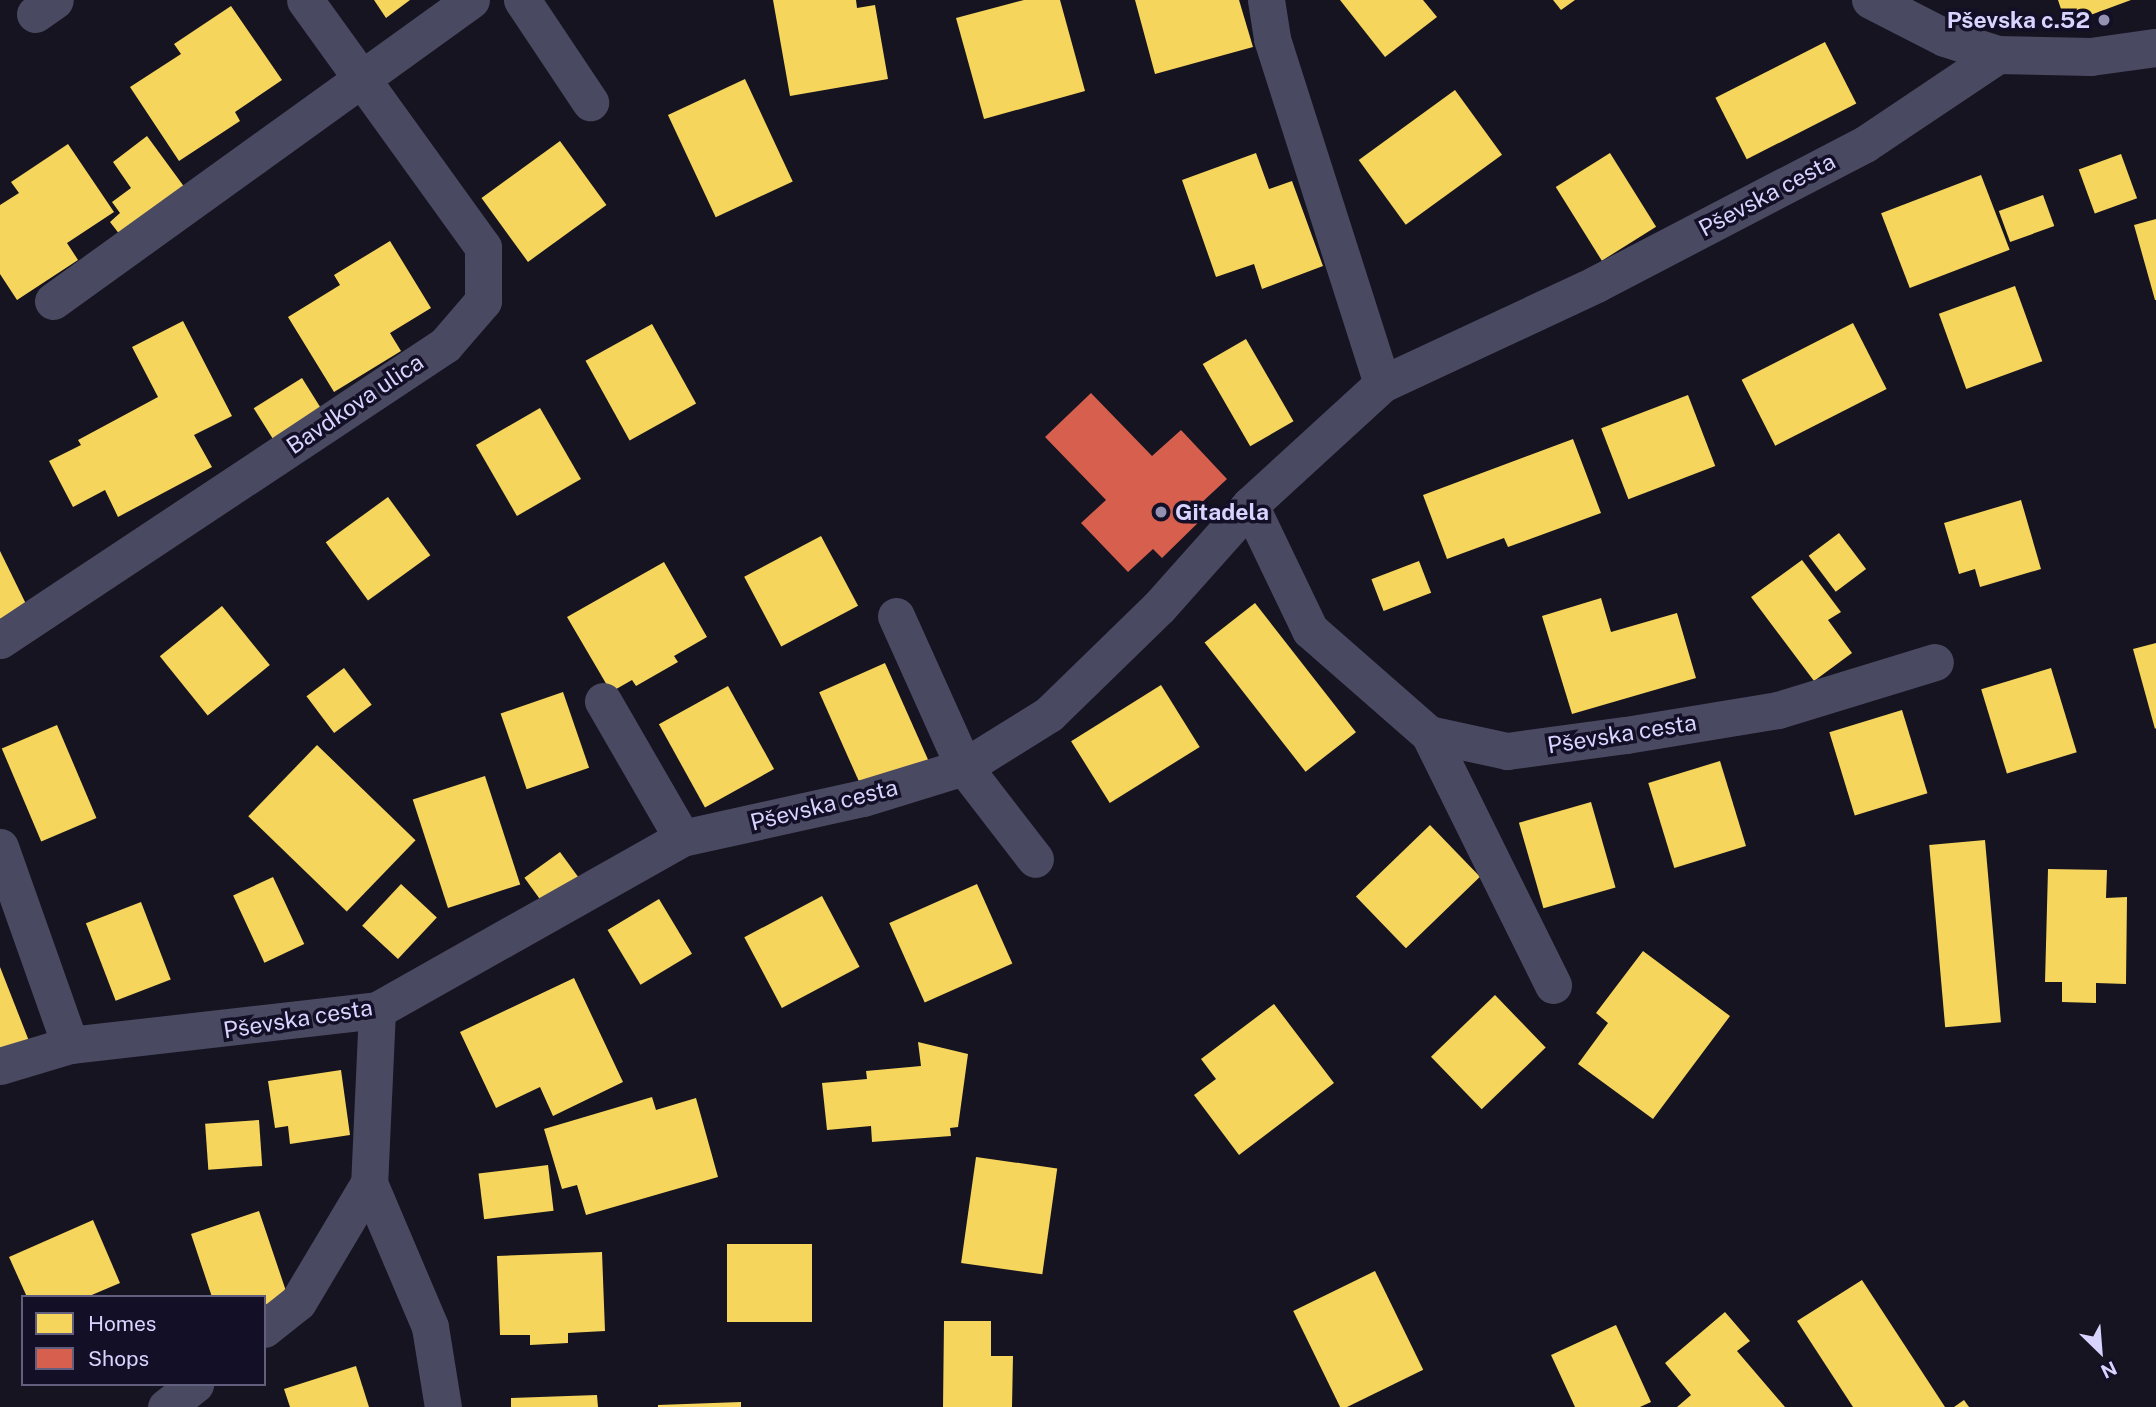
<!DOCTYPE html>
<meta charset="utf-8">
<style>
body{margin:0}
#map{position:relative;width:2156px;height:1407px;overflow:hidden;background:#161421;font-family:"Public Sans",sans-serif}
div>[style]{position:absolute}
.homes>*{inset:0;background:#f6d55c;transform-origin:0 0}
.shops>*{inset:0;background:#d6604d}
.minor>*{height:37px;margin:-18.5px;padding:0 18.5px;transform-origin:18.5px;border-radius:18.5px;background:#4a4962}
.tertiary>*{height:38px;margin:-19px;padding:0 19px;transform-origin:19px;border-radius:19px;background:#4a4962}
.dots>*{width:19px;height:19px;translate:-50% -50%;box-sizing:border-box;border:4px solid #130f26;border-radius:50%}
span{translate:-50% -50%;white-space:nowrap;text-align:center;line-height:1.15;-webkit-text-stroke:7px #130f26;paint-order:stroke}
.poi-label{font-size:23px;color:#d9d4ff;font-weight:700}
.right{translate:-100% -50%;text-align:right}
.left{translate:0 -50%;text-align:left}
.street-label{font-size:23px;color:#d9d4ff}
.legend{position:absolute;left:21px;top:1295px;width:245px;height:91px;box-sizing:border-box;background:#130f26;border:2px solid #625e7d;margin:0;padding:9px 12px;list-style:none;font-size:21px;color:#d9d4ff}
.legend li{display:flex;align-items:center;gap:14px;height:35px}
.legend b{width:35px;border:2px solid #625e7d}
.north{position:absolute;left:2065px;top:1316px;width:70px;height:70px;-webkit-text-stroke:5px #130f26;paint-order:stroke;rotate:155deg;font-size:19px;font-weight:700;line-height:28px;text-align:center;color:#d9d4ff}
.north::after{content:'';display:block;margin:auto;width:24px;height:32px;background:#d9d4ff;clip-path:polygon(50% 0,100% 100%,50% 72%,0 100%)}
</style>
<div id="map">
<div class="homes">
<i style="clip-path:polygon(374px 0,410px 0,386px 18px)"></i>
<i style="clip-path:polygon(773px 0,856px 0,857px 8px,875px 5px,888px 79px,790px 96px)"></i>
<i style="clip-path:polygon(1024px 0,1060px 0,1085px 91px,984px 119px,956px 18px)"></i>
<i style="clip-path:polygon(1135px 0,1239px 0,1253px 47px,1155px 74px)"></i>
<i style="clip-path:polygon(1340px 0,1423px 0,1437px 17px,1385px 57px)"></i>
<i style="clip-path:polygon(1553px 0,1575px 0,1561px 10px)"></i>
<i style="clip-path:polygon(2058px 0,2131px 0,2066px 24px)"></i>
<i style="clip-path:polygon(231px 6px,282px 80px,235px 112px,240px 121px,179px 161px,130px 87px,181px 54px,174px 44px)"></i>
<i style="left:1825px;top:42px;width:69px;height:123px;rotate:63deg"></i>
<i style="left:745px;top:79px;width:113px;height:85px;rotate:65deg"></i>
<i style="left:1455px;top:90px;width:80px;height:119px;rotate:54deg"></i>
<i style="clip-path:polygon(147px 136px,188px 192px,124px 240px,110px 222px,120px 213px,112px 202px,131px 188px,113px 162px)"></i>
<i style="left:560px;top:141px;width:79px;height:97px;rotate:54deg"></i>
<i style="clip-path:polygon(68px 144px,114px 212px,67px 243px,78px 260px,17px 300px,0 274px,0 205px,19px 193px,11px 182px)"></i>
<i style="clip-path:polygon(1256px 153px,1269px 189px,1292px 181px,1323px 266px,1262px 289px,1254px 264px,1216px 277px,1182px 180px)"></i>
<i style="left:1610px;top:153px;width:87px;height:64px;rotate:58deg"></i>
<i style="left:2121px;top:154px;width:47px;height:45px;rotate:70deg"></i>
<i style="left:1981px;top:175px;width:80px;height:107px;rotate:69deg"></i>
<i style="left:2043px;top:195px;width:33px;height:47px;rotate:70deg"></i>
<i style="clip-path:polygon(2156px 219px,2156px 300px,2155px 300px,2134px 225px)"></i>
<i style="clip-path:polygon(390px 241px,431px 308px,390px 333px,401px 351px,334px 392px,288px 317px,340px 285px,334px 275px)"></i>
<i style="left:2015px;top:286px;width:80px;height:81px;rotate:70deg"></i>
<i style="clip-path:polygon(183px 321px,232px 416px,194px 435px,212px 467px,118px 517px,105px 490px,73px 507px,49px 461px,81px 445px,78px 440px,158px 397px,132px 347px)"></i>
<i style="left:1853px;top:323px;width:74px;height:125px;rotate:63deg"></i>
<i style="left:652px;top:324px;width:91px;height:76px;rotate:61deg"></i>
<i style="left:1246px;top:339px;width:95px;height:50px;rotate:60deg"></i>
<i style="left:302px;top:378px;width:49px;height:57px;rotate:58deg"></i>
<i style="left:1688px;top:395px;width:76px;height:93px;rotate:69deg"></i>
<i style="left:540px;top:408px;width:82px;height:74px;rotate:60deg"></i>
<i style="clip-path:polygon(1573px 439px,1601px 513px,1508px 547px,1504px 538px,1447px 559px,1423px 495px)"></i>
<i style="left:388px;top:497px;width:72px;height:77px;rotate:54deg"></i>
<i style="clip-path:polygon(2021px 500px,2041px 569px,1980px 587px,1975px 569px,1959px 574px,1944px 523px)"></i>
<i style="left:1839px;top:533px;width:45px;height:38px;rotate:53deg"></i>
<i style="left:821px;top:536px;width:79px;height:87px;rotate:62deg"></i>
<i style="clip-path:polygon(0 551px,27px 606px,0 619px)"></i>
<i style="clip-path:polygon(1802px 560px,1841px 612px,1828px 620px,1852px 653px,1814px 681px,1751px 597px)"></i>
<i style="left:1419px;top:561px;width:34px;height:51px;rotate:69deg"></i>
<i style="clip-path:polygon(664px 562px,707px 637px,674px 656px,678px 662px,636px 686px,632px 680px,611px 692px,567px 617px)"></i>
<i style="clip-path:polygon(1601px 598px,1611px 632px,1677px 613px,1696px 678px,1572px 714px,1542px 616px)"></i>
<i style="left:1255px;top:603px;width:164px;height:64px;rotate:52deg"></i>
<i style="left:222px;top:606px;width:76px;height:80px;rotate:51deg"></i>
<i style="clip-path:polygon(2156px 643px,2156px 728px,2155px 729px,2133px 649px)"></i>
<i style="left:885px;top:663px;width:109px;height:72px;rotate:66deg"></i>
<i style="left:344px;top:668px;width:46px;height:47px;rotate:53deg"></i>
<i style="left:2051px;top:668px;width:88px;height:73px;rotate:73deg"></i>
<i style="left:1161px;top:685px;width:73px;height:106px;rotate:58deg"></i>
<i style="left:728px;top:686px;width:95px;height:79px;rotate:61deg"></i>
<i style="left:563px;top:692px;width:80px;height:66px;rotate:71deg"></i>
<i style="left:1902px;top:710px;width:87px;height:76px;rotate:73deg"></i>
<i style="left:57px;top:725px;width:101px;height:60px;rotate:67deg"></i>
<i style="left:317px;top:745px;width:137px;height:99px;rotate:44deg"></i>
<i style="left:1720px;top:761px;width:89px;height:75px;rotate:73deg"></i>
<i style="left:485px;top:776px;width:114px;height:76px;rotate:72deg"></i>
<i style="left:1591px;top:802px;width:89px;height:75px;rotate:74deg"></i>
<i style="left:1430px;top:825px;width:72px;height:103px;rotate:46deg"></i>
<i style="left:1985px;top:840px;width:183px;height:56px;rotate:85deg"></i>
<i style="left:560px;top:852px;width:36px;height:44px;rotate:54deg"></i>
<i style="clip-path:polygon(2048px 869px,2107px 870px,2106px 898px,2127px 897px,2126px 984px,2096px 983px,2096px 1003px,2062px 1002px,2062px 982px,2045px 982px)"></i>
<i style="left:273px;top:877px;width:74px;height:44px;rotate:65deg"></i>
<i style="left:401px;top:884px;width:49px;height:57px;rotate:43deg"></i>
<i style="left:977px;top:884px;width:87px;height:96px;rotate:66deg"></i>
<i style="left:822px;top:896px;width:80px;height:88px;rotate:62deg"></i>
<i style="left:659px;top:899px;width:64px;height:60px;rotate:59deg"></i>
<i style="left:141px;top:902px;width:83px;height:59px;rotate:69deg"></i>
<i style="clip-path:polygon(1643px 951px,1730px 1016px,1653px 1119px,1578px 1064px,1608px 1023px,1596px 1013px)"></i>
<i style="clip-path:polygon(0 967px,29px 1041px,0 1053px)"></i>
<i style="clip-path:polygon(574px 978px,623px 1082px,553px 1116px,540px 1087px,496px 1108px,460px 1032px)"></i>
<i style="left:1495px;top:995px;width:73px;height:89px;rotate:46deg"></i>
<i style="clip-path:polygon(1274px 1004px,1334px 1083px,1239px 1155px,1194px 1095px,1216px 1079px,1201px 1059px)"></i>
<i style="clip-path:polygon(918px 1042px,968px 1054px,958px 1127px,950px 1128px,951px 1136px,872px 1142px,871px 1126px,827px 1130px,822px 1083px,867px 1079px,866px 1071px,921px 1066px)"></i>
<i style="clip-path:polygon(341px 1070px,350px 1135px,290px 1144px,288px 1126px,275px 1128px,268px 1081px)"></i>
<i style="clip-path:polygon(652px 1097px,656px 1110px,696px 1098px,718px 1177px,586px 1215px,577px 1185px,562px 1189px,544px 1129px)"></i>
<i style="left:259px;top:1120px;width:46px;height:54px;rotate:86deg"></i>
<i style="left:976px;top:1157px;width:82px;height:107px;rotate:8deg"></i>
<i style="left:548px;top:1165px;width:46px;height:70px;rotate:83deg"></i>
<i style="clip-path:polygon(259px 1211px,288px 1297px,264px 1305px,264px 1297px,212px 1297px,191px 1234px)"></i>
<i style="clip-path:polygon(93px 1220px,120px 1283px,87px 1297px,27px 1297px,9px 1257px)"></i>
<i style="left:727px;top:1244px;width:85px;height:78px"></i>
<i style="clip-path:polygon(602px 1252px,605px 1331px,568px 1333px,568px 1343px,530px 1345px,530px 1335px,500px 1335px,497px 1256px)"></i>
<i style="left:1375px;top:1271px;width:110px;height:91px;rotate:64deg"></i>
<i style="clip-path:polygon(1862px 1280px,1945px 1407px,1853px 1407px,1797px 1321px)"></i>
<i style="clip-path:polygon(1725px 1312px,1750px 1341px,1737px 1351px,1785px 1407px,1677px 1407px,1691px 1395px,1665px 1363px)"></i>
<i style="clip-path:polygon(944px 1321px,991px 1321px,991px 1356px,1013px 1356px,1012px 1407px,943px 1407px)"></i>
<i style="clip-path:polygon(1616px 1325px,1651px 1402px,1640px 1407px,1575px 1407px,1551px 1355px)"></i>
<i style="clip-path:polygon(356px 1366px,369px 1407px,290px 1407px,284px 1389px)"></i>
<i style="clip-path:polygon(597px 1395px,598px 1407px,511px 1407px,511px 1398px)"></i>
<i style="clip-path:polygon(1964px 1400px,1969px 1407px,1954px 1407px)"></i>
<i style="clip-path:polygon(741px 1402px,741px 1407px,658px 1407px,658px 1405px)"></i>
</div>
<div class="shops">
<i style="clip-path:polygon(1091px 393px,1152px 456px,1181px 430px,1227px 479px,1199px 505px,1208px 513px,1162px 558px,1153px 549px,1128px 572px,1081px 523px,1106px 500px,1045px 437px)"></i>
</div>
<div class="minor">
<i style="left:522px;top:0;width:123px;rotate:56.3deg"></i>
<i style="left:1266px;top:0;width:39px;rotate:81deg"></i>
<i style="left:1272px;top:39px;width:362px;rotate:72.3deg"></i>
<i style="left:35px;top:14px;width:24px;rotate:-35deg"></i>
<i style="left:53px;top:301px;width:515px;rotate:-35.76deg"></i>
<i style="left:1250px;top:505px;width:139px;rotate:64.4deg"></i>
<i style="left:1310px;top:630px;width:158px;rotate:41.2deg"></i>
<i style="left:1429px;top:734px;width:80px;rotate:12.3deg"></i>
<i style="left:1507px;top:751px;width:120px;rotate:-7.7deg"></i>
<i style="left:1626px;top:735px;width:154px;rotate:-9.3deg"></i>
<i style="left:1778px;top:710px;width:164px;rotate:-17deg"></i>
<i style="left:896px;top:616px;width:166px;rotate:65.8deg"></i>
<i style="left:964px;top:767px;width:116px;rotate:52.3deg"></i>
<i style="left:0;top:640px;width:534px;rotate:-33.54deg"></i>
<i style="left:445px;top:345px;width:58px;rotate:-49.2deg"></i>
<i style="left:483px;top:301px;width:54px;rotate:-90deg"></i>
<i style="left:483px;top:247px;width:304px;rotate:-125.8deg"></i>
<i style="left:603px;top:701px;width:158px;rotate:60deg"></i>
<i style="left:1429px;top:734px;width:280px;rotate:63.7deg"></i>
<i style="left:0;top:847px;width:210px;rotate:70.5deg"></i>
<i style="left:377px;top:1010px;width:173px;rotate:92.6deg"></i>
<i style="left:369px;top:1183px;width:156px;rotate:67deg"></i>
<i style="left:430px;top:1327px;width:81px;rotate:80.8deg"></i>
<i style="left:0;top:1066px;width:73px;rotate:-16.7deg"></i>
<i style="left:70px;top:1045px;width:309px;rotate:-6.5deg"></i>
<i style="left:377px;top:1010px;width:350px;rotate:-29.4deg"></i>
<i style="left:682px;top:838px;width:185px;rotate:-12.5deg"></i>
<i style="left:863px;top:798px;width:106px;rotate:-17.1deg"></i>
<i style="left:964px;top:767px;width:100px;rotate:-31.9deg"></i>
<i style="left:1049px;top:714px;width:153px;rotate:-44.2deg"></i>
<i style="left:1159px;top:607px;width:137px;rotate:-48.3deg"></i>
<i style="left:1250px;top:505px;width:179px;rotate:-42.5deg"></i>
<i style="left:1382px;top:384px;width:236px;rotate:-25deg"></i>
<i style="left:1596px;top:284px;width:303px;rotate:-27.5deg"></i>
<i style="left:1865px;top:144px;width:160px;rotate:-33.8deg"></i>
<i style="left:264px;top:1329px;width:43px;rotate:-38.5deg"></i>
<i style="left:298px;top:1302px;width:139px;rotate:-59.2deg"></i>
<i style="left:166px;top:1407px;width:37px;rotate:-38deg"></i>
</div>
<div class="tertiary">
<i style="left:1871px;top:0;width:83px;rotate:27.2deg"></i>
<i style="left:1945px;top:38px;width:56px;rotate:17.8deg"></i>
<i style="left:1998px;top:55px;width:93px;rotate:1.2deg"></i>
<i style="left:2091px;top:57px;width:66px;rotate:-7.9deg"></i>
</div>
<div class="dots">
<i style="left:2104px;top:20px;background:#9591b1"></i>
<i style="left:1161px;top:512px;background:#9591b1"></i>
</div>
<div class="poi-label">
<span class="right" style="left:2090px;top:20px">Pševska c.52</span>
<span class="left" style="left:1175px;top:512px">Gitadela</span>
</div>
<div class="street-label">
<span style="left:1767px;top:195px;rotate:-28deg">Pševska cesta</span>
<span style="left:355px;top:404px;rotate:-34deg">Bavdkova ulica</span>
<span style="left:1622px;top:734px;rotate:-9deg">Pševska cesta</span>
<span style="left:824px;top:805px;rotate:-14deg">Pševska cesta</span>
<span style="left:298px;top:1019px;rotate:-9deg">Pševska cesta</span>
</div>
<ul class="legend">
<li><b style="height:19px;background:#f6d55c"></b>Homes</li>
<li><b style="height:19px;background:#d6604d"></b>Shops</li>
</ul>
<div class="north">N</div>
</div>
